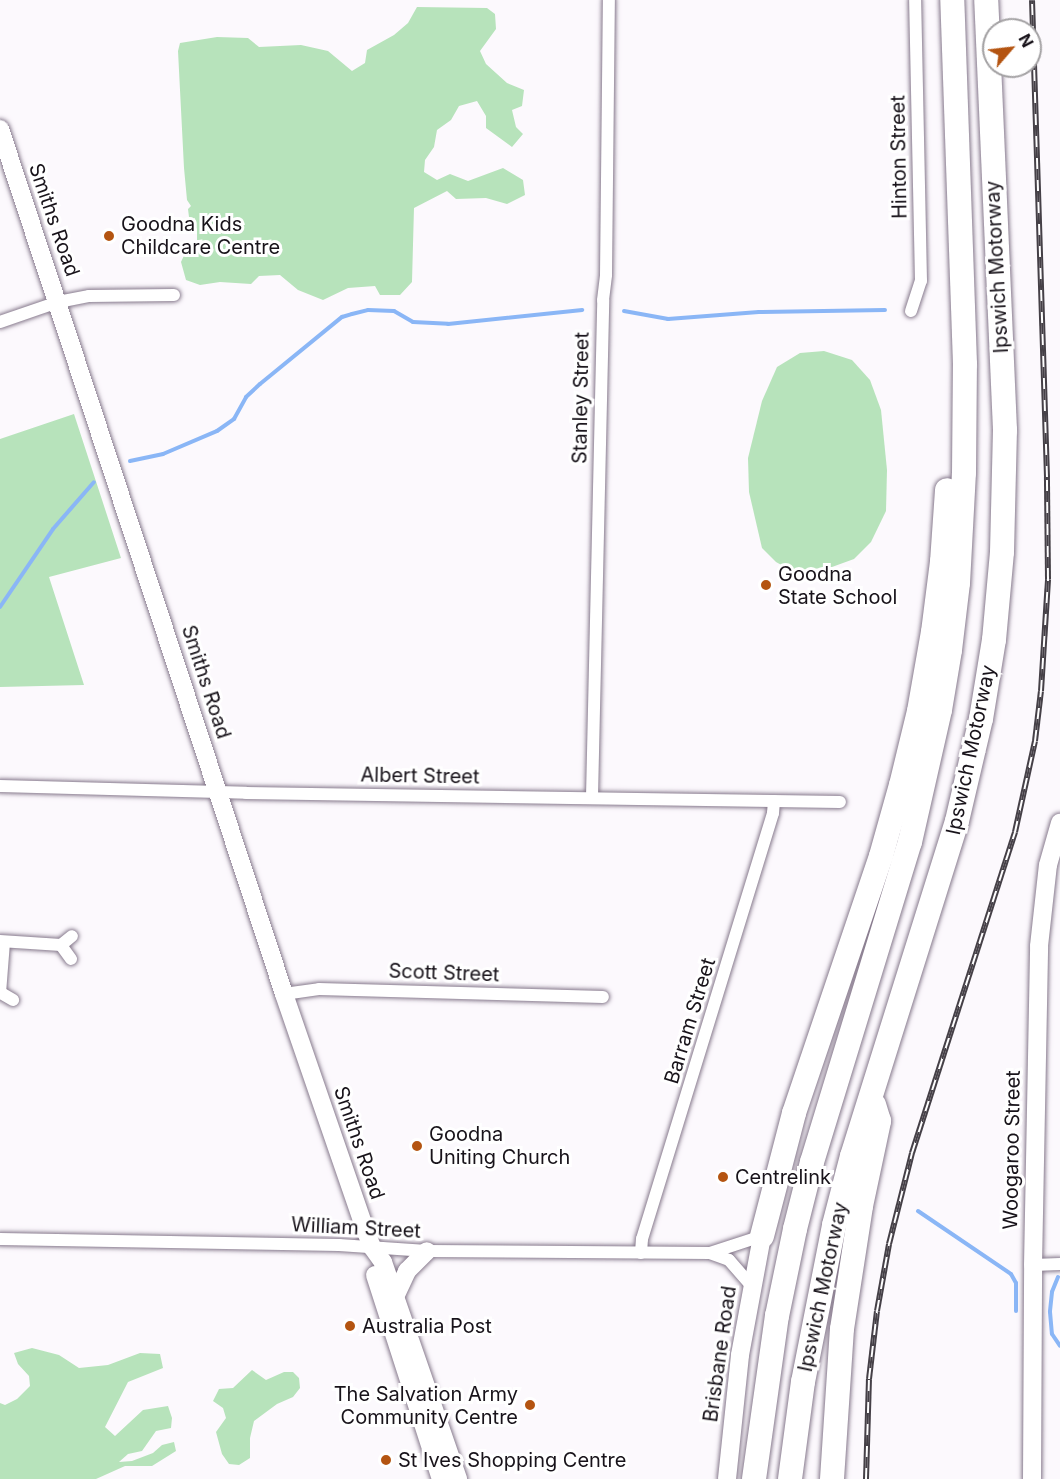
<!DOCTYPE html>
<style>
body{margin:0}
#map{position:relative;width:1060px;height:1479px;overflow:hidden;background:#fcf9fd;font-family:Inter,sans-serif}
div>[style]{position:absolute}
.green>*{inset:0;background:#b7e3bb}
.stream>*{height:4px;margin:-2px;padding:0 2px;transform-origin:2px;border-radius:2px;background:#8ab6f6}
.roads{filter:drop-shadow(0 0 2px #877a8d) drop-shadow(0 0 2px #877a8d)}
.street>*{height:12px;margin:-6px;padding:0 6px;transform-origin:6px;border-radius:6px;background:#fff}
.secondary>*{height:18px;margin:-9px;padding:0 9px;transform-origin:9px;border-radius:9px;background:#fff}
.highway>*{height:24px;margin:-12px;padding:0 12px;transform-origin:12px;border-radius:12px;background:#fff}
.rail>*{height:6px;margin-top:-3px;transform-origin:0;background:repeating-linear-gradient(90deg,#fff 0 11px,#454047 0 22px);box-sizing:border-box;border-block:2px solid #454047}
.dots>*{width:16px;height:16px;translate:-50% -50%;box-sizing:border-box;border:3px solid #fff;border-radius:50%}
span{translate:-50% -50%;white-space:nowrap;text-align:center;line-height:1.15;-webkit-text-stroke:6px #fff;paint-order:stroke}
.street-label{font-size:20px;color:#18131a}
.poi-label{font-size:20px;color:#18131a}
.left{translate:0 -50%;text-align:left}
.right{translate:-100% -50%;text-align:right}
.north{position:absolute;left:982px;top:18px;width:60px;height:60px;box-sizing:border-box;background:#fff;border:2px solid #a3a1a3;border-radius:50%;rotate:62deg;font-size:16px;font-weight:700;line-height:24px;text-align:center;color:#18131a}
.north::after{content:'';display:block;margin:auto;width:21px;height:27px;background:#b45411;clip-path:polygon(50% 0,100% 100%,50% 72%,0 100%)}
</style>
<div id="map">
<div class="green">
<i style="clip-path:polygon(417px 7px,487px 8px,495px 14px,496px 29px,480px 51px,486px 64px,507px 83px,524px 90px,522px 106px,512px 110px,516px 127px,523px 134px,512px 147px,486px 128px,486px 116px,477px 101px,459px 106px,451px 120px,437px 130px,434px 147px,425px 160px,424px 172px,437px 180px,450px 174px,468px 181px,503px 168px,523px 180px,525px 195px,507px 204px,486px 198px,456px 199px,447px 191px,414px 208px,412px 282px,400px 295px,380px 295px,375px 286px,348px 288px,323px 300px,298px 290px,280px 275px,259px 276px,251px 284px,220px 282px,200px 285px,186px 280px,181px 262px,187px 249px,197px 243px,197px 229px,189px 217px,188px 209px,191px 206px,187px 200px,184px 168px,178px 51px,180px 43px,217px 37px,248px 38px,259px 47px,301px 45px,328px 51px,352px 71px,365px 63px,367px 50px,394px 35px,408px 23px)"></i>
<i style="clip-path:polygon(824px 351px,852px 360px,870px 380px,881px 410px,887px 470px,886px 511px,871px 542px,854px 559px,832px 567px,792px 571px,776px 562px,762px 548px,749px 492px,748px 458px,762px 401px,777px 367px,800px 353px)"></i>
<i style="clip-path:polygon(74px 414px,121px 558px,49px 577px,84px 685px,0 687px,0 439px)"></i>
<i style="clip-path:polygon(32px 1348px,59px 1355px,79px 1368px,108px 1365px,140px 1353px,160px 1354px,163px 1368px,128px 1382px,105px 1427px,115px 1436px,143px 1410px,168px 1406px,172px 1418px,171px 1428px,156px 1431px,142px 1451px,128px 1454px,119px 1462px,132px 1461px,153px 1453px,162px 1445px,174px 1442px,176px 1451px,152px 1466px,125px 1466px,96px 1479px,0 1479px,0 1403px,5px 1405px,17px 1399px,30px 1386px,29px 1376px,18px 1364px,14px 1353px)"></i>
<i style="clip-path:polygon(252px 1370px,266px 1380px,284px 1372px,293px 1372px,299px 1378px,300px 1388px,293px 1397px,277px 1404px,254px 1421px,250px 1438px,250px 1458px,239px 1465px,229px 1464px,222px 1454px,216px 1432px,226px 1418px,223px 1408px,213px 1401px,219px 1389px,233px 1388px)"></i>
</div>
<div class="stream">
<i style="left:624px;top:311px;width:45px;rotate:10.3deg"></i>
<i style="left:668px;top:319px;width:91px;rotate:-4.4deg"></i>
<i style="left:759px;top:312px;width:126px;rotate:-0.9deg"></i>
<i style="left:130px;top:461px;width:34px;rotate:-12deg"></i>
<i style="left:163px;top:454px;width:59px;rotate:-23.1deg"></i>
<i style="left:217px;top:431px;width:21px;rotate:-35deg"></i>
<i style="left:234px;top:419px;width:25px;rotate:-61deg"></i>
<i style="left:246px;top:397px;width:19px;rotate:-43deg"></i>
<i style="left:260px;top:384px;width:106px;rotate:-39.3deg"></i>
<i style="left:342px;top:317px;width:10px;rotate:-17deg"></i>
<i style="left:352px;top:314px;width:16px;rotate:-14deg"></i>
<i style="left:368px;top:310px;width:26px;rotate:2deg"></i>
<i style="left:394px;top:311px;width:22px;rotate:30deg"></i>
<i style="left:413px;top:322px;width:35px;rotate:3deg"></i>
<i style="left:448px;top:324px;width:135px;rotate:-6deg"></i>
<i style="left:0;top:607px;width:94px;rotate:-55.8deg"></i>
<i style="left:53px;top:529px;width:62px;rotate:-48.9deg"></i>
<i style="left:918px;top:1211px;width:112px;rotate:34.1deg"></i>
<i style="left:1011px;top:1274px;width:10px;rotate:61deg"></i>
<i style="left:1016px;top:1283px;width:28px;rotate:90deg"></i>
<i style="left:1058px;top:1277px;width:16px;rotate:112deg"></i>
<i style="left:1052px;top:1292px;width:20px;rotate:96deg"></i>
<i style="left:1050px;top:1312px;width:22px;rotate:85deg"></i>
<i style="left:1052px;top:1334px;width:14px;rotate:56deg"></i>
</div>
<div class="roads">
<div class="street">
<i style="left:911px;top:311px;width:32px;rotate:-72deg"></i>
<i style="left:921px;top:281px;width:281px;rotate:-91.2deg"></i>
<i style="left:0;top:322px;width:61px;rotate:-19deg"></i>
<i style="left:58px;top:302px;width:32px;rotate:-11deg"></i>
<i style="left:89px;top:296px;width:85px;rotate:-0.7deg"></i>
<i style="left:0;top:786px;width:246px;rotate:1.6deg"></i>
<i style="left:246px;top:793px;width:594px;rotate:0.87deg"></i>
<i style="left:592px;top:797px;width:497px;rotate:-88.7deg"></i>
<i style="left:603px;top:300px;width:25px;rotate:-83deg"></i>
<i style="left:606px;top:275px;width:275px;rotate:-89.4deg"></i>
<i style="left:0;top:941px;width:61px;rotate:3.8deg"></i>
<i style="left:71px;top:959px;width:17px;rotate:-126deg"></i>
<i style="left:61px;top:945px;width:14px;rotate:-39deg"></i>
<i style="left:0;top:993px;width:51px;rotate:-85.5deg"></i>
<i style="left:1px;top:993px;width:14px;rotate:30deg"></i>
<i style="left:284px;top:994px;width:35px;rotate:-8deg"></i>
<i style="left:319px;top:989px;width:284px;rotate:1.6deg"></i>
<i style="left:0;top:1239px;width:339px;rotate:1deg"></i>
<i style="left:339px;top:1245px;width:88px;rotate:3.9deg"></i>
<i style="left:427px;top:1251px;width:283px;rotate:0.4deg"></i>
<i style="left:710px;top:1253px;width:20px;rotate:20deg"></i>
<i style="left:729px;top:1260px;width:35px;rotate:49deg"></i>
<i style="left:641px;top:1253px;width:14px;rotate:-86deg"></i>
<i style="left:642px;top:1239px;width:446px;rotate:-72.9deg"></i>
<i style="left:773px;top:813px;width:12px;rotate:-85deg"></i>
<i style="left:710px;top:1253px;width:55px;rotate:-18.1deg"></i>
<i style="left:1033px;top:1265px;width:27px;rotate:-2deg"></i>
</div>
<div class="secondary">
<i style="left:0;top:129px;width:910px;rotate:71.82deg"></i>
<i style="left:284px;top:994px;width:249px;rotate:71deg"></i>
<i style="left:365px;top:1229px;width:19px;rotate:69deg"></i>
<i style="left:372px;top:1247px;width:19px;rotate:54deg"></i>
<i style="left:383px;top:1262px;width:230px;rotate:70.9deg"></i>
<i style="left:375px;top:1275px;width:214px;rotate:72.1deg"></i>
<i style="left:395px;top:1297px;width:29px;rotate:-65deg"></i>
<i style="left:407px;top:1271px;width:28px;rotate:-45deg"></i>
<i style="left:727px;top:1479px;width:125px;rotate:-84deg"></i>
<i style="left:740px;top:1355px;width:121px;rotate:-79.5deg"></i>
<i style="left:1032px;top:1479px;width:214px;rotate:-89.7deg"></i>
<i style="left:1033px;top:1265px;width:319px;rotate:-88.9deg"></i>
<i style="left:1039px;top:946px;width:81px;rotate:-83.7deg"></i>
<i style="left:1048px;top:865px;width:44px;rotate:-74.1deg"></i>
</div>
<div class="highway">
<i style="left:762px;top:1236px;width:127px;rotate:-75.4deg"></i>
<i style="left:794px;top:1113px;width:271px;rotate:-71.3deg"></i>
<i style="left:881px;top:856px;width:74px;rotate:-74.3deg"></i>
<i style="left:901px;top:785px;width:76px;rotate:-76.3deg"></i>
<i style="left:919px;top:711px;width:80px;rotate:-80deg"></i>
<i style="left:933px;top:632px;width:71px;rotate:-82.7deg"></i>
<i style="left:942px;top:562px;width:72px;rotate:-86deg"></i>
<i style="left:754px;top:1479px;width:165px;rotate:-82deg"></i>
<i style="left:777px;top:1316px;width:89px;rotate:-78.3deg"></i>
<i style="left:795px;top:1229px;width:69px;rotate:-75.8deg"></i>
<i style="left:812px;top:1162px;width:335px;rotate:-73deg"></i>
<i style="left:910px;top:842px;width:135px;rotate:-77.2deg"></i>
<i style="left:940px;top:710px;width:61px;rotate:-80.5deg"></i>
<i style="left:950px;top:650px;width:67px;rotate:-83.2deg"></i>
<i style="left:958px;top:583px;width:110px;rotate:-86.9deg"></i>
<i style="left:964px;top:473px;width:109px;rotate:-89.5deg"></i>
<i style="left:965px;top:364px;width:364px;rotate:-92deg"></i>
<i style="left:790px;top:1479px;width:98px;rotate:-82.4deg"></i>
<i style="left:803px;top:1382px;width:160px;rotate:-78.8deg"></i>
<i style="left:834px;top:1225px;width:71px;rotate:-75.4deg"></i>
<i style="left:852px;top:1156px;width:351px;rotate:-72.6deg"></i>
<i style="left:957px;top:821px;width:105px;rotate:-76.8deg"></i>
<i style="left:981px;top:719px;width:80px;rotate:-80.7deg"></i>
<i style="left:994px;top:640px;width:88px;rotate:-84.8deg"></i>
<i style="left:1002px;top:552px;width:122px;rotate:-88.6deg"></i>
<i style="left:1005px;top:430px;width:430px;rotate:-92.5deg"></i>
<i style="left:832px;top:1479px;width:150px;rotate:-86.2deg"></i>
<i style="left:842px;top:1329px;width:124px;rotate:-81.2deg"></i>
<i style="left:861px;top:1206px;width:87px;rotate:-78deg"></i>
<i style="left:879px;top:1121px;width:17px;rotate:-107deg"></i>
</div>
</div>
<div class="rail">
<i style="left:866px;top:1479px;width:100px;rotate:-88.3deg"></i>
<i style="left:869px;top:1379px;width:68px;rotate:-83.3deg"></i>
<i style="left:877px;top:1311px;width:68px;rotate:-79.8deg"></i>
<i style="left:889px;top:1244px;width:94px;rotate:-75.8deg"></i>
<i style="left:912px;top:1153px;width:337px;rotate:-72.2deg"></i>
<i style="left:1015px;top:832px;width:93px;rotate:-77.6deg"></i>
<i style="left:1035px;top:741px;width:50px;rotate:-83.2deg"></i>
<i style="left:1041px;top:691px;width:112px;rotate:-86.4deg"></i>
<i style="left:1048px;top:579px;width:102px;rotate:-90.6deg"></i>
<i style="left:1047px;top:477px;width:477px;rotate:-91.8deg"></i>
</div>
<div class="dots">
<i style="left:109px;top:236px;background:#b45411"></i>
<i style="left:766px;top:585px;background:#b45411"></i>
<i style="left:417px;top:1146px;background:#b45411"></i>
<i style="left:723px;top:1177px;background:#b45411"></i>
<i style="left:350px;top:1326px;background:#b45411"></i>
<i style="left:530px;top:1405px;background:#b45411"></i>
<i style="left:386px;top:1460px;background:#b45411"></i>
</div>
<div class="street-label">
<span style="left:899px;top:157px;rotate:-91deg">Hinton Street</span>
<span style="left:54px;top:220px;rotate:71deg">Smiths Road</span>
<span style="left:997px;top:267px;rotate:-93deg">Ipswich Motorway</span>
<span style="left:581px;top:398px;rotate:-89deg">Stanley Street</span>
<span style="left:206px;top:682px;rotate:72deg">Smiths Road</span>
<span style="left:971px;top:750px;rotate:-78deg">Ipswich Motorway</span>
<span style="left:420px;top:776px;rotate:1deg">Albert Street</span>
<span style="left:444px;top:973px;rotate:2deg">Scott Street</span>
<span style="left:690px;top:1021px;rotate:-73deg">Barram Street</span>
<span style="left:359px;top:1143px;rotate:71deg">Smiths Road</span>
<span style="left:1012px;top:1150px;rotate:-89deg">Woogaroo Street</span>
<span style="left:356px;top:1228px;rotate:3deg">William Street</span>
<span style="left:823px;top:1287px;rotate:-78deg">Ipswich Motorway</span>
<span style="left:720px;top:1354px;rotate:-82deg">Brisbane Road</span>
</div>
<div class="poi-label">
<span class="left" style="left:121px;top:236px">Goodna Kids<br>Childcare Centre</span>
<span class="left" style="left:778px;top:586px">Goodna<br>State School</span>
<span class="left" style="left:429px;top:1146px">Goodna<br>Uniting Church</span>
<span class="left" style="left:735px;top:1177px">Centrelink</span>
<span class="left" style="left:362px;top:1326px">Australia Post</span>
<span class="right" style="left:518px;top:1406px">The Salvation Army<br>Community Centre</span>
<span class="left" style="left:398px;top:1460px">St Ives Shopping Centre</span>
</div>
<div class="north">N</div>
</div>
